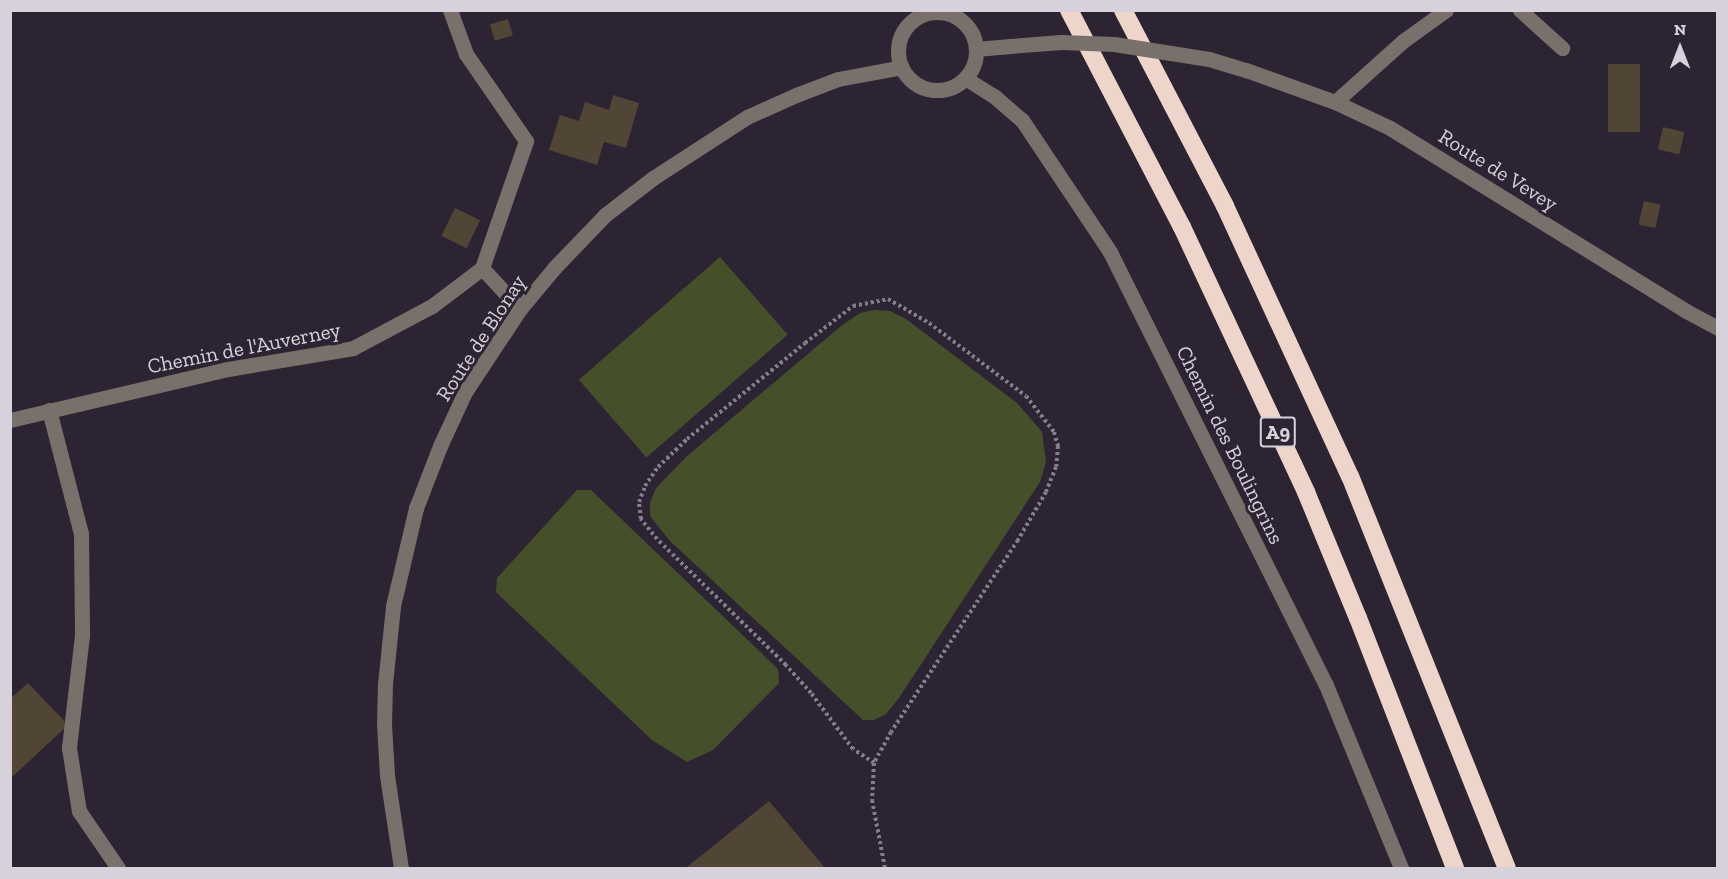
<!DOCTYPE html>
<style>
body{margin:0}
#map{position:relative;width:1728px;height:879px;overflow:hidden;background:#2d2433;font-family:"Zilla Slab",serif}
div>[style]{position:absolute}
.green>*{inset:0;background:#45502b;transform-origin:0 0}
.building>*{inset:0;background:#514535;transform-origin:0 0}
.path>*{height:4px;margin-top:-2px;transform-origin:0;background:repeating-linear-gradient(90deg,#857d8a 0 3px,transparent 0 6px)}
.minor>*{height:15px;margin:-7.5px;padding:0 7.5px;transform-origin:7.5px;border-radius:7.5px;background:#7a706b}
.minor>.ring{margin:-7.5px;padding:0;box-sizing:content-box;background:none;border:15px solid #7a706b;border-radius:50%}
.highway>*{height:18px;margin:-9px;padding:0 9px;transform-origin:9px;border-radius:9px;background:#edd5c9}
.minor-bridge>*{height:15px;margin:-7.5px;padding:0 7.5px;transform-origin:7.5px;border-radius:7.5px;background:#7a706b}
span{translate:-50% -50%;white-space:nowrap;text-align:center;line-height:1.15;-webkit-text-stroke:6px #2d2433;paint-order:stroke}
.shield-label span{padding:2px 4px;background:#2d2433;border:2px solid;border-radius:4px;-webkit-text-stroke-width:0}
.shield-label{font-size:20px;color:#d7d1db;font-weight:700}
.street-label{font-size:21px;color:#d7d1db}
.frame{position:absolute;inset:0;border:12px solid #d7d1db;pointer-events:none}
.north{position:absolute;left:1650px;top:18px;width:60px;height:60px;-webkit-text-stroke:4px #2d2433;paint-order:stroke;rotate:0deg;font-size:16px;font-weight:700;line-height:24px;text-align:center;color:#d7d1db}
.north::after{content:'';display:block;margin:auto;width:21px;height:27px;background:#d7d1db;clip-path:polygon(50% 0,100% 100%,50% 72%,0 100%)}
</style>
<div id="map">
<div class="green">
<i style="left:720px;top:257px;width:103px;height:187px;rotate:49deg"></i>
<i style="clip-path:polygon(874px 310px,890px 311px,906px 319px,1017px 403px,1042px 432px,1046px 462px,1040px 482px,899px 698px,886px 714px,874px 720px,863px 720px,670px 541px,650px 516px,650px 503px,656px 488px,687px 456px,841px 326px,860px 313px)"></i>
<i style="clip-path:polygon(577px 490px,591px 490px,778px 669px,779px 683px,713px 750px,687px 762px,652px 740px,496px 592px,497px 578px)"></i>
</div>
<div class="building">
<i style="left:508px;top:19px;width:17px;height:19px;rotate:73deg"></i>
<i style="left:1608px;top:64px;width:32px;height:68px"></i>
<i style="clip-path:polygon(613px 95px,639px 103px,626px 148px,604px 142px,597px 165px,549px 150px,560px 115px,579px 121px,585px 102px,609px 110px)"></i>
<i style="left:1663px;top:127px;width:22px;height:23px;rotate:13deg"></i>
<i style="left:1644px;top:201px;width:17px;height:24px;rotate:13deg"></i>
<i style="left:455px;top:208px;width:28px;height:31px;rotate:26deg"></i>
<i style="clip-path:polygon(28px 683px,68px 725px,10px 779px,10px 699px)"></i>
<i style="clip-path:polygon(769px 801px,825px 868px,687px 867px)"></i>
</div>
<div class="path">
<i style="left:874px;top:763px;width:25px;rotate:-146deg"></i>
<i style="left:853px;top:749px;width:70px;rotate:-126.9deg"></i>
<i style="left:811px;top:693px;width:38px;rotate:-132deg"></i>
<i style="left:786px;top:665px;width:180px;rotate:-135.7deg"></i>
<i style="left:657px;top:539px;width:26px;rotate:-129deg"></i>
<i style="left:641px;top:519px;width:17px;rotate:-97deg"></i>
<i style="left:639px;top:502px;width:17px;rotate:-69deg"></i>
<i style="left:645px;top:486px;width:23px;rotate:-56deg"></i>
<i style="left:658px;top:467px;width:40px;rotate:-44deg"></i>
<i style="left:687px;top:439px;width:152px;rotate:-39.1deg"></i>
<i style="left:805px;top:343px;width:61px;rotate:-37.6deg"></i>
<i style="left:853px;top:306px;width:36px;rotate:-11deg"></i>
<i style="left:888px;top:299px;width:48px;rotate:30.3deg"></i>
<i style="left:929px;top:323px;width:121px;rotate:37deg"></i>
<i style="left:1026px;top:396px;width:46px;rotate:52.1deg"></i>
<i style="left:1054px;top:432px;width:15px;rotate:74deg"></i>
<i style="left:1058px;top:446px;width:21px;rotate:95deg"></i>
<i style="left:1056px;top:467px;width:27px;rotate:112deg"></i>
<i style="left:1046px;top:492px;width:56px;rotate:120.3deg"></i>
<i style="left:1018px;top:540px;width:230px;rotate:123.5deg"></i>
<i style="left:891px;top:732px;width:35px;rotate:119deg"></i>
<i style="left:874px;top:763px;width:37px;rotate:93deg"></i>
<i style="left:872px;top:800px;width:69px;rotate:79.2deg"></i>
</div>
<div class="minor">
<i style="left:450px;top:10px;width:47px;rotate:70deg"></i>
<i style="left:466px;top:54px;width:106px;rotate:55.4deg"></i>
<i style="left:526px;top:141px;width:134px;rotate:109.1deg"></i>
<i style="left:1520px;top:10px;width:57px;rotate:42.1deg"></i>
<i class="ring" style="left:898px;top:12px;width:63px;height:63px"></i>
<i style="left:976px;top:49px;width:34px;rotate:-5deg"></i>
<i style="left:1246px;top:70px;width:95px;rotate:19.8deg"></i>
<i style="left:1335px;top:102px;width:61px;rotate:25.3deg"></i>
<i style="left:1390px;top:128px;width:348px;rotate:31.7deg"></i>
<i style="left:1686px;top:311px;width:36px;rotate:28deg"></i>
<i style="left:965px;top:78px;width:34px;rotate:32deg"></i>
<i style="left:994px;top:96px;width:37px;rotate:41deg"></i>
<i style="left:1022px;top:120px;width:159px;rotate:56.3deg"></i>
<i style="left:1110px;top:252px;width:484px;rotate:63.5deg"></i>
<i style="left:1326px;top:685px;width:198px;rotate:67.7deg"></i>
<i style="left:1335px;top:102px;width:91px;rotate:-41.9deg"></i>
<i style="left:1403px;top:41px;width:53px;rotate:-35.8deg"></i>
<i style="left:482px;top:268px;width:56px;rotate:47.2deg"></i>
<i style="left:49px;top:410px;width:128px;rotate:75.5deg"></i>
<i style="left:81px;top:534px;width:101px;rotate:89.4deg"></i>
<i style="left:82px;top:635px;width:114px;rotate:96.6deg"></i>
<i style="left:69px;top:748px;width:64px;rotate:81deg"></i>
<i style="left:79px;top:811px;width:69px;rotate:55.6deg"></i>
<i style="left:10px;top:420px;width:224px;rotate:-13.2deg"></i>
<i style="left:228px;top:369px;width:127px;rotate:-9.5deg"></i>
<i style="left:353px;top:348px;width:89px;rotate:-28deg"></i>
<i style="left:432px;top:306px;width:63px;rotate:-37.2deg"></i>
<i style="left:401px;top:868px;width:94px;rotate:-98.6deg"></i>
<i style="left:387px;top:775px;width:51px;rotate:-93.4deg"></i>
<i style="left:384px;top:724px;width:40px;rotate:-88.6deg"></i>
<i style="left:385px;top:684px;width:78px;rotate:-84.1deg"></i>
<i style="left:393px;top:606px;width:101px;rotate:-76.8deg"></i>
<i style="left:416px;top:508px;width:66px;rotate:-68.8deg"></i>
<i style="left:440px;top:446px;width:60px;rotate:-65.2deg"></i>
<i style="left:465px;top:392px;width:100px;rotate:-56.5deg"></i>
<i style="left:520px;top:309px;width:55px;rotate:-50.2deg"></i>
<i style="left:555px;top:267px;width:72px;rotate:-46.1deg"></i>
<i style="left:605px;top:215px;width:61px;rotate:-37.6deg"></i>
<i style="left:653px;top:178px;width:112px;rotate:-33deg"></i>
<i style="left:747px;top:117px;width:54px;rotate:-24.2deg"></i>
<i style="left:796px;top:95px;width:45px;rotate:-20.9deg"></i>
<i style="left:838px;top:79px;width:65px;rotate:-10.6deg"></i>
</div>
<div class="highway">
<i style="left:1069px;top:10px;width:245px;rotate:62.5deg"></i>
<i style="left:1182px;top:227px;width:293px;rotate:64.9deg"></i>
<i style="left:1306px;top:492px;width:136px;rotate:67.6deg"></i>
<i style="left:1358px;top:618px;width:268px;rotate:68.8deg"></i>
<i style="left:1123px;top:10px;width:221px;rotate:62.5deg"></i>
<i style="left:1225px;top:206px;width:298px;rotate:65.2deg"></i>
<i style="left:1350px;top:476px;width:422px;rotate:68.2deg"></i>
</div>
<div class="minor-bridge">
<i style="left:1010px;top:46px;width:51px;rotate:-4.5deg"></i>
<i style="left:1061px;top:42px;width:53px;rotate:2.2deg"></i>
<i style="left:1114px;top:44px;width:96px;rotate:9deg"></i>
<i style="left:1209px;top:59px;width:39px;rotate:17deg"></i>
</div>
<div class="shield-label">
<span style="left:1278px;top:432px">A9</span>
</div>
<div class="street-label">
<span style="left:1498px;top:170px;rotate:32deg">Route de Vevey</span>
<span style="left:481px;top:338px;rotate:-57deg">Route de Blonay</span>
<span style="left:244px;top:348px;rotate:-11deg">Chemin de l'Auverney</span>
<span style="left:1230px;top:445px;rotate:64deg">Chemin des Boulingrins</span>
</div>
<div class="frame"></div>
<div class="north">N</div>
</div>
